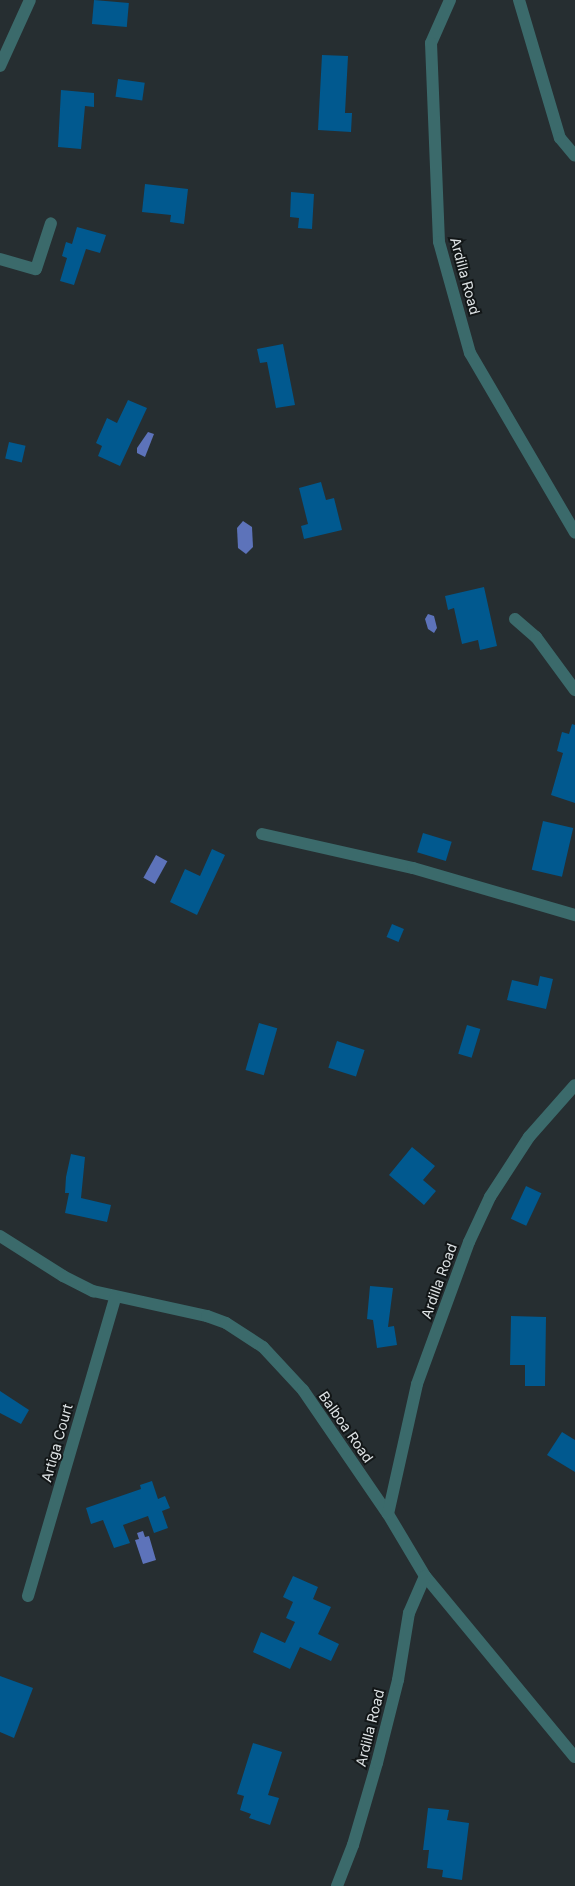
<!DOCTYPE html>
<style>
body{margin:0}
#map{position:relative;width:575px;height:1886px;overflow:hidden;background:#262e31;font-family:Inter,sans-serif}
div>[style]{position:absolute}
.water>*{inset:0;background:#5d73ba;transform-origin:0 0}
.building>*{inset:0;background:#01598f;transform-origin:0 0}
.street>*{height:12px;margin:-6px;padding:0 6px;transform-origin:6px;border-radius:6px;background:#3b6a6b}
span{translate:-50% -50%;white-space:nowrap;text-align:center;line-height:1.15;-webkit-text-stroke:4px #121617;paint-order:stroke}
.street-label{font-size:14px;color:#dee3e5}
</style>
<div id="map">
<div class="water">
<i style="clip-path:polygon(148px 432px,154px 434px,145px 457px,137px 453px,137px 448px)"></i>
<i style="clip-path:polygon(243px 521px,252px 527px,253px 547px,246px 554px,238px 548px,237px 528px)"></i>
<i style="clip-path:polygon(428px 614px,434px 616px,437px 628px,434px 633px,428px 629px,425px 619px)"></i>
<i style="left:156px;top:855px;width:13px;height:26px;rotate:29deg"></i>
<i style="clip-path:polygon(143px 1531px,145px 1537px,149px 1536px,156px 1560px,143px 1564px,135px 1540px,139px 1539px,137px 1533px)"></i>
</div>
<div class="building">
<i style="left:94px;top:0;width:35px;height:24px;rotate:5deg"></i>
<i style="clip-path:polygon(322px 55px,348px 56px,345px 113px,352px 113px,351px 132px,318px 130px)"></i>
<i style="left:118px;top:79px;width:27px;height:18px;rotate:8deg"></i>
<i style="clip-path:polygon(61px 90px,94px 93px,94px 107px,85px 106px,81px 149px,58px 147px)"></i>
<i style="clip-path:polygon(145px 184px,188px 189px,184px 224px,170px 222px,171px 215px,142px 212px)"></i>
<i style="clip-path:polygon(291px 192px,314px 194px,312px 229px,298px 228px,299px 218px,290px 217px)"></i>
<i style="clip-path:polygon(77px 227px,106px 235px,100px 253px,86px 249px,74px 285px,60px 281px,67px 258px,62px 256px,66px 242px,72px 244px)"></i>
<i style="clip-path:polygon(283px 344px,295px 405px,276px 408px,267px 362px,260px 363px,257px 349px)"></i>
<i style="clip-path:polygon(128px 400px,147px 408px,120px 466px,98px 456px,102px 446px,96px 443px,107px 418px,117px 423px)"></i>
<i style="left:9px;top:442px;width:17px;height:17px;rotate:13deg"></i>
<i style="clip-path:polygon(321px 482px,326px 500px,334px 498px,342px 530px,304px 539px,301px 526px,308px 524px,299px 488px)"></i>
<i style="clip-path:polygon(484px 587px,497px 646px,480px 650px,478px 640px,462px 644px,454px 608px,448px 610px,445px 596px)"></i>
<i style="clip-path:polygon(572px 724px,575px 725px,575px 803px,551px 795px,563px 753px,557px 751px,562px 732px,569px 734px)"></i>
<i style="left:543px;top:821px;width:31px;height:50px;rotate:13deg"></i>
<i style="left:423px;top:833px;width:30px;height:20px;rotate:17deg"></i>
<i style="clip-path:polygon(212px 849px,225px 855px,197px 915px,170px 902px,185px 869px,200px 876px)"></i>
<i style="left:392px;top:924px;width:13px;height:14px;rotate:23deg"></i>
<i style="clip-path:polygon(540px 976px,553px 979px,546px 1009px,507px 1000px,512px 980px,538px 986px)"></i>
<i style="left:259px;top:1023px;width:19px;height:49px;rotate:16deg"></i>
<i style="left:467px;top:1025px;width:14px;height:30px;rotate:17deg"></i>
<i style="left:337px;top:1041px;width:29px;height:28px;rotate:18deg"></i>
<i style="clip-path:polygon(412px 1147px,435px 1166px,423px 1180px,436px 1191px,424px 1205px,389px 1175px)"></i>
<i style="clip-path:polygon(71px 1154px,85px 1157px,81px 1198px,111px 1205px,107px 1222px,65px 1213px,69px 1193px,65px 1193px,66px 1177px)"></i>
<i style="left:526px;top:1186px;width:17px;height:36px;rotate:25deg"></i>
<i style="clip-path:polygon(370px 1286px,393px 1288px,388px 1327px,394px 1326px,397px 1345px,377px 1348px,373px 1320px,367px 1319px)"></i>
<i style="clip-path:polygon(511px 1316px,546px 1317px,545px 1386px,525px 1386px,525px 1365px,510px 1365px)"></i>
<i style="clip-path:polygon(0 1391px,29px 1410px,21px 1424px,0 1413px)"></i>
<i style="clip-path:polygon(562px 1432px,575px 1440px,575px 1472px,547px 1455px)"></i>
<i style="clip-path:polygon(152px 1481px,158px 1499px,165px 1496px,170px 1508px,162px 1511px,168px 1528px,154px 1533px,148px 1516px,123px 1525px,130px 1543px,114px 1548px,103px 1520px,91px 1524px,86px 1508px,141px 1489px,140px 1485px)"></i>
<i style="clip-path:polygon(293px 1576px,318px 1587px,313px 1599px,331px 1607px,318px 1634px,339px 1644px,331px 1661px,300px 1647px,290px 1669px,253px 1652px,261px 1632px,285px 1643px,295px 1622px,286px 1618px,293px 1602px,283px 1597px)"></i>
<i style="clip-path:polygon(0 1676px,33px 1688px,14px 1738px,0 1732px)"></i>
<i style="clip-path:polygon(253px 1743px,282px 1752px,268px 1795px,279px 1798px,270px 1825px,249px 1818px,251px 1814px,240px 1810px,244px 1796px,237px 1794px)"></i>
<i style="clip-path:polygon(428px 1808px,449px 1810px,447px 1820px,469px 1823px,462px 1880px,442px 1877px,443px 1870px,427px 1868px,429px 1850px,423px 1850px)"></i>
</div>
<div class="street">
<i style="left:450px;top:0;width:47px;rotate:113.8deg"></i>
<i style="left:431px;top:43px;width:199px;rotate:87.7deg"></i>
<i style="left:439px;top:242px;width:115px;rotate:74.4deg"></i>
<i style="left:470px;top:353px;width:208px;rotate:59.7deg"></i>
<i style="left:519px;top:0;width:144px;rotate:73.5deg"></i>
<i style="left:560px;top:138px;width:23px;rotate:50deg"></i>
<i style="left:0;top:66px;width:72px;rotate:-65.6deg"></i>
<i style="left:0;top:259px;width:37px;rotate:16deg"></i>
<i style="left:36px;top:269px;width:48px;rotate:-71.9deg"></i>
<i style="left:515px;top:619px;width:28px;rotate:41deg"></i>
<i style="left:536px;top:637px;width:66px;rotate:53.7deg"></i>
<i style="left:262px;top:834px;width:155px;rotate:12.7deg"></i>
<i style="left:413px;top:868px;width:169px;rotate:16.2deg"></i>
<i style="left:0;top:1236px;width:75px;rotate:32.4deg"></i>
<i style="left:63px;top:1276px;width:34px;rotate:27deg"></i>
<i style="left:93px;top:1291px;width:117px;rotate:12.4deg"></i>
<i style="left:207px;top:1316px;width:20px;rotate:20deg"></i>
<i style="left:226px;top:1323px;width:44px;rotate:33deg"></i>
<i style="left:263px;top:1347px;width:59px;rotate:47.1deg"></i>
<i style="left:303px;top:1390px;width:150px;rotate:55.6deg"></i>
<i style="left:388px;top:1514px;width:72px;rotate:59.2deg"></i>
<i style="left:425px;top:1576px;width:235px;rotate:50.4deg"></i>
<i style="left:388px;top:1514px;width:133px;rotate:-77.4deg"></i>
<i style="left:417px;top:1384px;width:151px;rotate:-69.9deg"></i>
<i style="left:469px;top:1242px;width:50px;rotate:-65deg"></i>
<i style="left:490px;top:1197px;width:72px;rotate:-57deg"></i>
<i style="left:529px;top:1137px;width:69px;rotate:-48.5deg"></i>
<i style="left:28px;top:1596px;width:310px;rotate:-73.7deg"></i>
<i style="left:337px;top:1886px;width:44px;rotate:-68.7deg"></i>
<i style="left:353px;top:1845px;width:85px;rotate:-73.7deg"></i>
<i style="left:377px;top:1763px;width:86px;rotate:-75.8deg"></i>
<i style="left:398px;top:1680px;width:68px;rotate:-80.7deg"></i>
<i style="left:409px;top:1613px;width:40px;rotate:-66.6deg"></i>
</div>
<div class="street-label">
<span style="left:465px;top:276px;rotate:75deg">Ardilla Road</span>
<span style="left:439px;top:1281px;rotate:-70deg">Ardilla Road</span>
<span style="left:346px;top:1427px;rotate:55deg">Balboa Road</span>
<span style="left:57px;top:1443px;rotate:-74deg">Artiga Court</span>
<span style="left:370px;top:1728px;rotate:-76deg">Ardilla Road</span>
</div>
</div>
